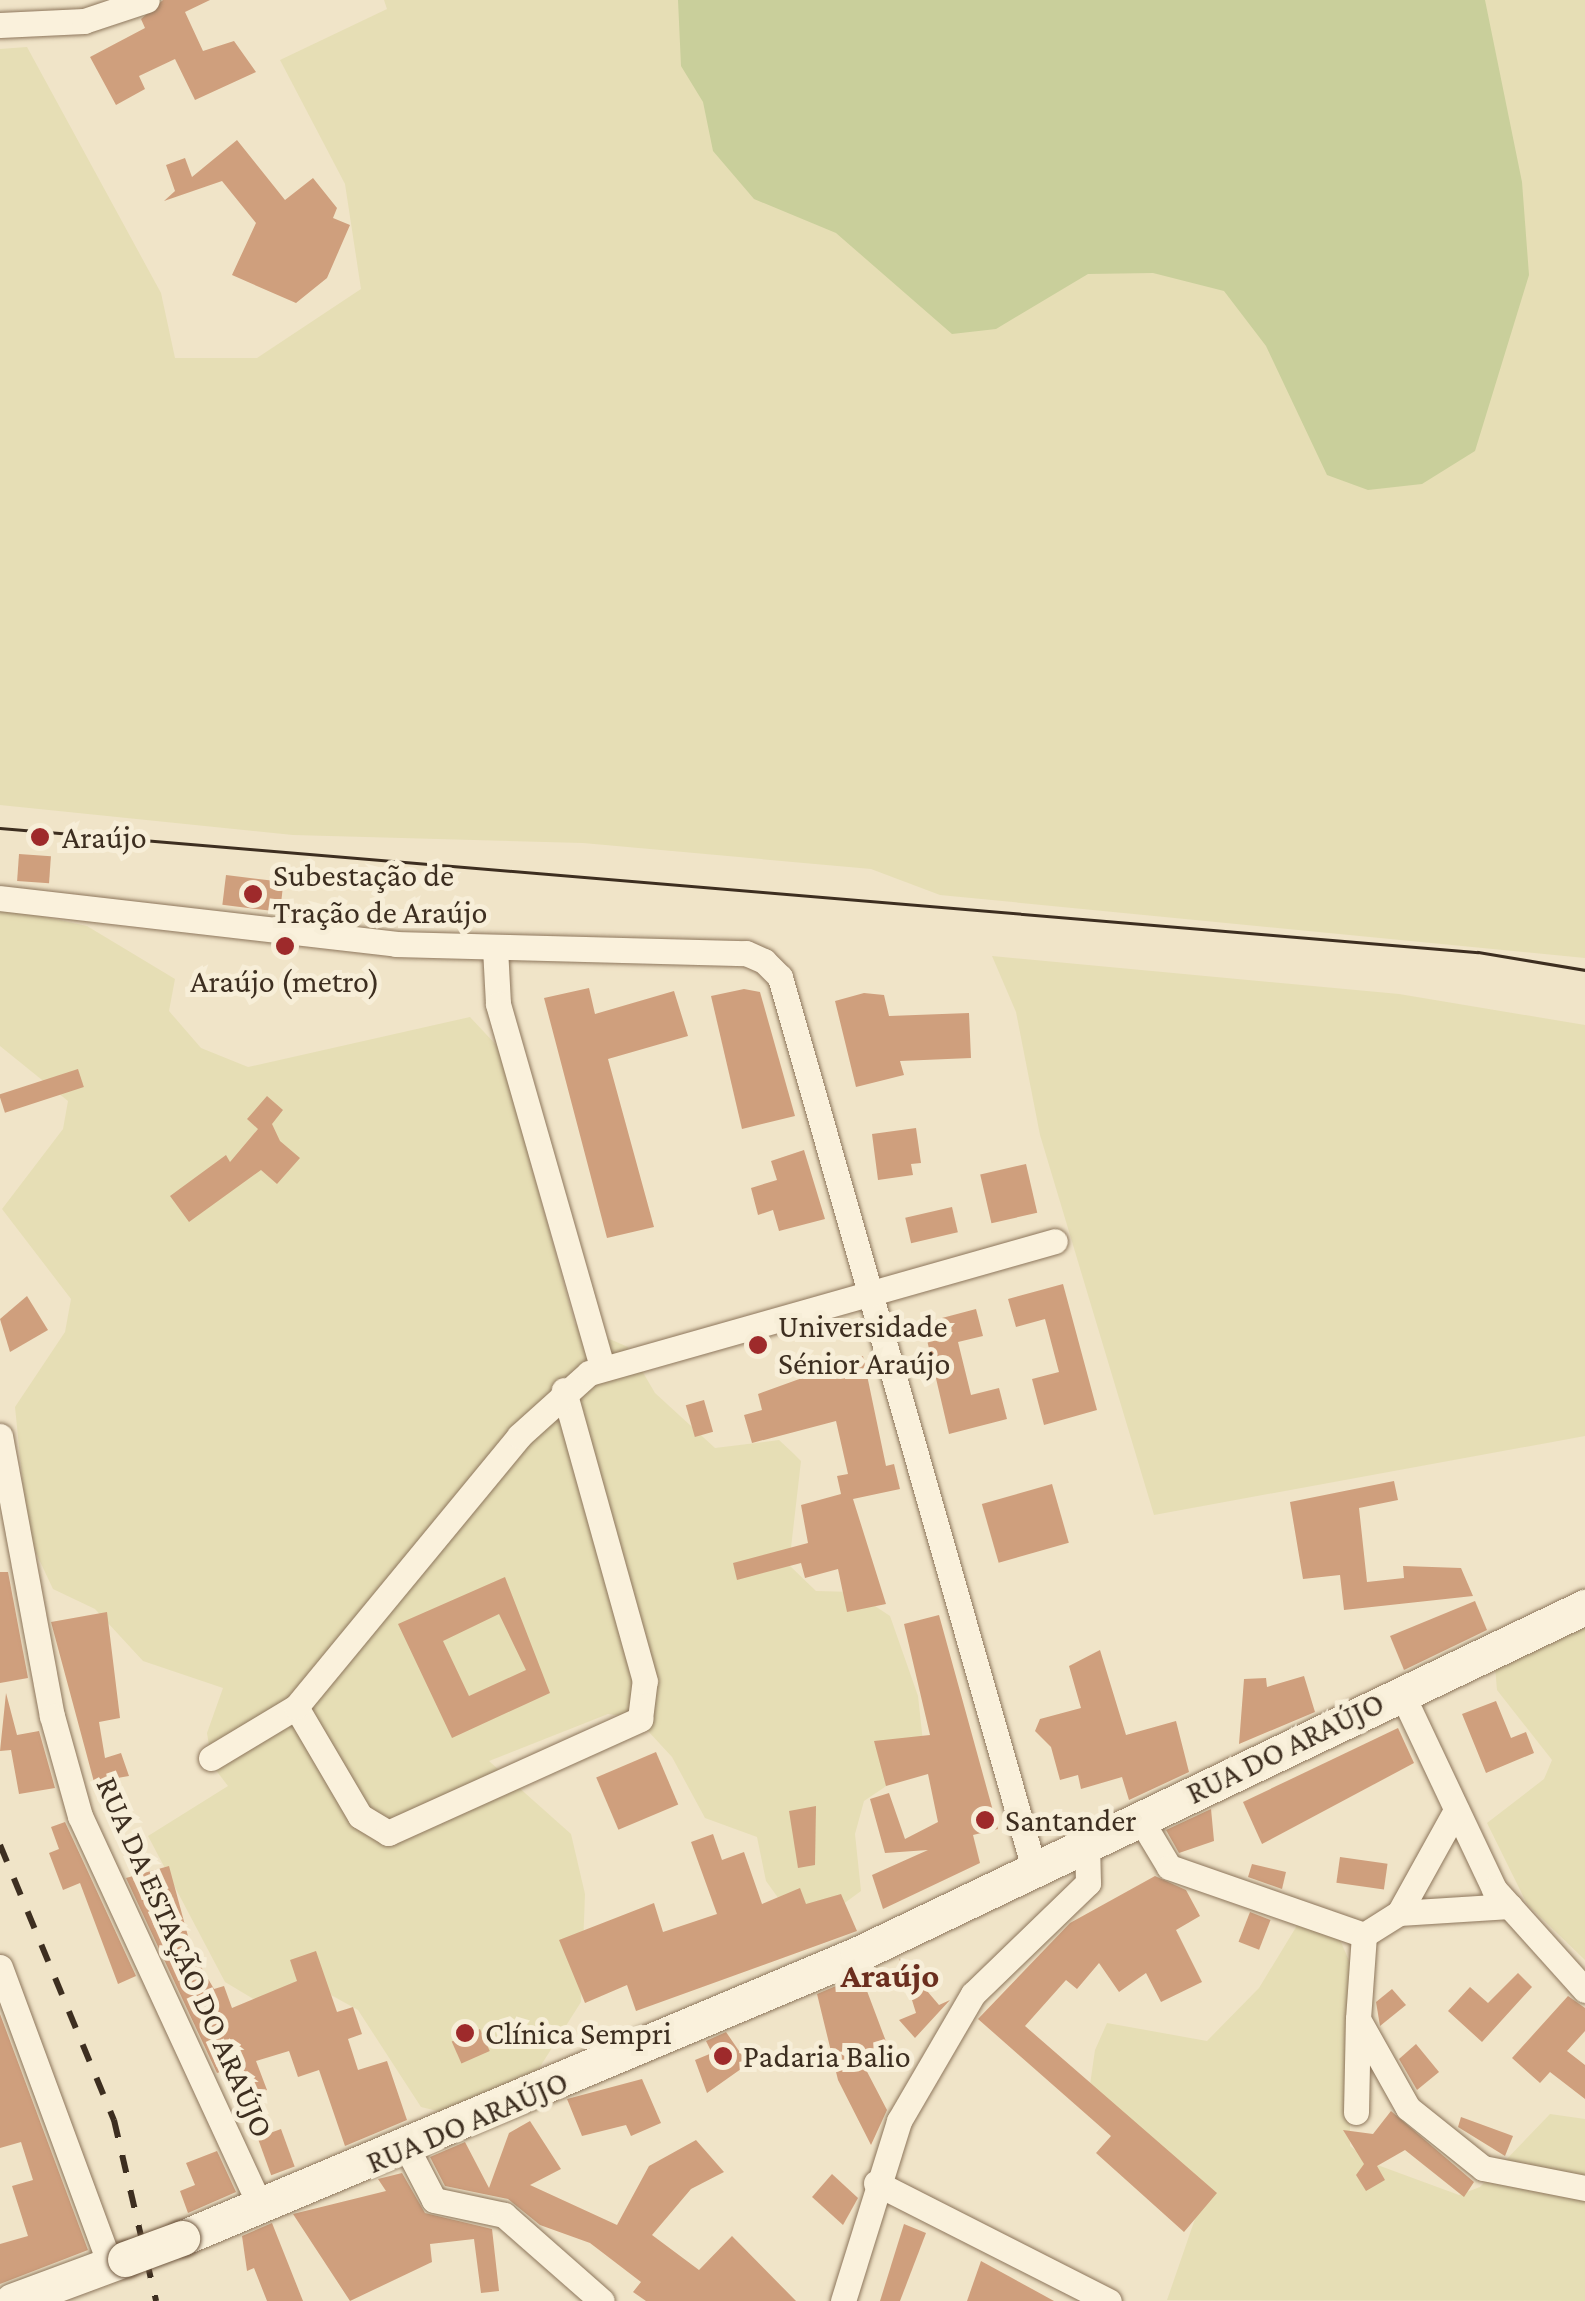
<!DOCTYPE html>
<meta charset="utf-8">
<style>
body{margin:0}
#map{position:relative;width:1585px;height:2301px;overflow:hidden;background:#f0e4c8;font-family:"Crimson Pro",serif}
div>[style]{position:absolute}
.farmland>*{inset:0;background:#e6deb5}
.green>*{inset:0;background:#c9cf9b}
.building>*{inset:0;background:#cf9f7d;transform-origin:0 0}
.roads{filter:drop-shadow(0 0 2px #8d765c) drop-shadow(0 0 2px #8d765c)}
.minor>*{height:25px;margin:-12.5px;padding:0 12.5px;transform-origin:12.5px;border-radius:12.5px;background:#faf1dc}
.secondary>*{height:35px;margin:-17.5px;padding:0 17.5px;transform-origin:17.5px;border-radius:17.5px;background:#faf1dc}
.tram>*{height:2.5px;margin:-1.25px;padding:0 1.25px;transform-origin:1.25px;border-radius:1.25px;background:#3d2e20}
.rail>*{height:6px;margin-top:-3px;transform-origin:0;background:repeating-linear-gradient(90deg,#3d2e20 0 18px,transparent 0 36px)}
.bridges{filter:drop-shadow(0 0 2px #6f573f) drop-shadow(0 0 2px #6f573f)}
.secondary-bridge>*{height:35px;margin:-17.5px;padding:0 17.5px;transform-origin:17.5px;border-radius:17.5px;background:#faf1dc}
.dots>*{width:28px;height:28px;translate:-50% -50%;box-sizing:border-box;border:5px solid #f7eed8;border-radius:50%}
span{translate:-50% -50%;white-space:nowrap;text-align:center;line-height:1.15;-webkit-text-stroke:10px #f7eed8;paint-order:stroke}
.poi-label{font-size:32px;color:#3d2e20}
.left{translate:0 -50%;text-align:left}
.street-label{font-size:32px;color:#3d2e20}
.neighbourhood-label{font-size:35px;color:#6b2e1e;font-weight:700}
</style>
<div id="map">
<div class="farmland">
<i style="clip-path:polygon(384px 0,1585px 0,1585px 958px,940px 895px,871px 869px,583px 843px,293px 835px,0 805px,0 49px,27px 47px,161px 293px,175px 358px,257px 358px,361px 289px,345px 184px,280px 60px,387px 9px)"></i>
<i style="clip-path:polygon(0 907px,87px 926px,175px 979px,169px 1011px,201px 1048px,248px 1067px,470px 1017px,499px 1048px,575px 1324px,628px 1347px,655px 1393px,715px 1448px,779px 1440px,794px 1454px,801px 1461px,789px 1565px,816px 1591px,854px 1592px,890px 1616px,918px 1696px,925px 1760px,864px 1801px,855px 1834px,861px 1891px,835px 1910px,784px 1906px,766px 1881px,757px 1837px,705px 1818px,672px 1757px,636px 1718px,608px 1714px,489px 1761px,571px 1834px,585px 1894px,581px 2002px,538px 2070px,442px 2112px,421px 2107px,358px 2010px,331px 1995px,260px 2003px,225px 1982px,148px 1836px,228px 1786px,212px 1765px,207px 1733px,223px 1688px,143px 1661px,95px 1609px,53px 1589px,28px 1536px,15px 1407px,65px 1332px,71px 1299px,2px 1209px,63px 1129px,68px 1101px,0 1046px)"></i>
<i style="clip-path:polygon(992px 956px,1399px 994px,1585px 1025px,1585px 1436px,1154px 1515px,1040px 1135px,1016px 1012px)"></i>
<i style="clip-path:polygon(1585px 1621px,1585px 1960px,1527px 1904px,1487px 1823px,1544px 1779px,1552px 1760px,1497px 1690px,1495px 1667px)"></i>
<i style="clip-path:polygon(1304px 1914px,1334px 1926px,1350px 1963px,1350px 2146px,1372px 2163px,1459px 2195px,1480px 2187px,1550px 2114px,1585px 2119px,1585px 2301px,1167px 2300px,1206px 2187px,1090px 2085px,1095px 2050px,1107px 2023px,1207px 2041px,1259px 1988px)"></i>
</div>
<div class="green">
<i style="clip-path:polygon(678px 0,1485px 0,1522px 182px,1529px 275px,1475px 451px,1422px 484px,1368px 490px,1327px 475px,1266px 346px,1224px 291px,1153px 273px,1088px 274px,996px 329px,952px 334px,836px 233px,754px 199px,713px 151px,703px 102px,681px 66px)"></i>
</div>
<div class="building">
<i style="clip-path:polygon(163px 0,210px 0,185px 12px,203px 51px,234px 41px,256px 72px,195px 100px,175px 59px,139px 76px,145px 89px,116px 105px,90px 57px,145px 28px,141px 19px)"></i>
<i style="clip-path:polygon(237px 140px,285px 200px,313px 178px,337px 208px,333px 218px,350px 225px,327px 278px,296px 303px,232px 275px,256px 223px,222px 181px,164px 201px,175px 191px,166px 165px,185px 158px,192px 177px)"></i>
<i style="left:19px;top:854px;width:32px;height:27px;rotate:4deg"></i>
<i style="left:226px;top:875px;width:58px;height:30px;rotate:7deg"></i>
<i style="clip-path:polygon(589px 988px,595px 1014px,674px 991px,688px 1036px,608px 1059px,654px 1227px,607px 1238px,544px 998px)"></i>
<i style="clip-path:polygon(744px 989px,760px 992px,795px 1116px,742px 1129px,711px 996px)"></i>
<i style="clip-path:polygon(864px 993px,884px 995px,889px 1016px,969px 1013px,971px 1058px,900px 1061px,904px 1075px,856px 1087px,835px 1001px)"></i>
<i style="left:78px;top:1069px;width:19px;height:83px;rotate:72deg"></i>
<i style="clip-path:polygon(267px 1096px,283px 1110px,272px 1124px,280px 1141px,300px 1158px,277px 1184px,261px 1170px,189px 1222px,170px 1196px,226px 1155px,230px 1162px,258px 1129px,247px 1119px)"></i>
<i style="clip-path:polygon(916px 1128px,921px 1163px,911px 1164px,913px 1175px,878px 1180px,872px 1134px)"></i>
<i style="clip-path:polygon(804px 1150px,825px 1219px,779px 1231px,773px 1210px,758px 1215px,751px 1188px,777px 1180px,771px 1161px)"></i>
<i style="left:1026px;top:1164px;width:50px;height:47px;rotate:77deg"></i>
<i style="left:952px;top:1207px;width:26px;height:48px;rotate:77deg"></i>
<i style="clip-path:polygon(1063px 1284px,1097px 1410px,1044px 1425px,1032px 1379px,1059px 1372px,1045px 1319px,1016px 1327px,1008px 1299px)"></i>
<i style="clip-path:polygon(27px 1296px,48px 1330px,10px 1352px,0 1319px)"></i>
<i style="clip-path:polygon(976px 1309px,983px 1336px,958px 1342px,971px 1395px,999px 1388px,1007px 1419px,949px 1434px,923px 1323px)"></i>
<i style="clip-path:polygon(863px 1356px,886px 1466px,894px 1464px,900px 1489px,853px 1499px,886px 1604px,847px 1612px,838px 1569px,805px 1578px,801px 1563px,737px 1580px,733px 1563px,808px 1543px,801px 1505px,841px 1494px,837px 1476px,848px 1474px,836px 1421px,752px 1443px,744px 1415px,762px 1410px,758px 1394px)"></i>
<i style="left:704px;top:1400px;width:33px;height:19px;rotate:74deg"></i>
<i style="clip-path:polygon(1394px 1481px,1398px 1500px,1359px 1508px,1367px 1582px,1404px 1578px,1403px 1566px,1461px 1568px,1473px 1596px,1344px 1610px,1340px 1575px,1303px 1579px,1290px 1502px)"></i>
<i style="left:1052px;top:1484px;width:61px;height:73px;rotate:74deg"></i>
<i style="clip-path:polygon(0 1572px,8px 1572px,28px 1678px,0 1683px)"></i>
<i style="clip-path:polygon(evenodd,505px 1577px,550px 1693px,452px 1738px,398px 1624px,505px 1577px,499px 1614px,526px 1670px,469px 1696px,443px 1641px,499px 1614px)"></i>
<i style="clip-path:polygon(1475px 1601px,1487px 1630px,1404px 1670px,1390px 1636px)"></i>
<i style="clip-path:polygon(107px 1612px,120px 1718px,99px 1722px,105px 1758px,121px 1753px,129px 1776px,94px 1782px,51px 1622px)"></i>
<i style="clip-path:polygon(939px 1615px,998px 1829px,973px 1835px,980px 1863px,883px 1909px,872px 1875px,928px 1850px,885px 1853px,870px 1799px,889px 1793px,905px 1839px,938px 1822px,928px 1774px,886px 1786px,874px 1741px,930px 1735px,904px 1624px)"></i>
<i style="clip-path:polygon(1100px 1650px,1126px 1735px,1176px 1721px,1189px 1772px,1129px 1800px,1122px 1777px,1081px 1789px,1078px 1775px,1060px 1780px,1051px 1747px,1035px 1731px,1040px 1719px,1081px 1708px,1069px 1666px)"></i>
<i style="clip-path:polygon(1304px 1676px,1315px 1712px,1239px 1744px,1244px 1679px,1266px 1678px,1267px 1687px)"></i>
<i style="clip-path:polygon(6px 1693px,17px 1735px,39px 1731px,55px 1788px,19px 1794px,11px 1750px,0 1751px)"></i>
<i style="clip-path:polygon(1496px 1701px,1511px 1738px,1526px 1732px,1534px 1753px,1486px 1773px,1462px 1714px)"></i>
<i style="clip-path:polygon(1398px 1728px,1414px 1763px,1262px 1844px,1243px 1802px)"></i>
<i style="left:656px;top:1752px;width:57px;height:65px;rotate:67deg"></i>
<i style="clip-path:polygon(816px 1806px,815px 1865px,798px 1868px,789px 1811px)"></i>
<i style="clip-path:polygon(1211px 1809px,1214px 1841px,1179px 1853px,1166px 1830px)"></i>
<i style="clip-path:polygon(65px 1822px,136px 1976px,118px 1984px,80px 1883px,63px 1890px,49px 1853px,59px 1849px,51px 1827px)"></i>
<i style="clip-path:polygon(713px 1834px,722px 1860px,744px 1852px,762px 1904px,800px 1888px,806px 1904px,841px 1894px,857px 1931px,636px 2011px,627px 1985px,585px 2003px,559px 1940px,654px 1903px,663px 1932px,717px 1914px,691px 1842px)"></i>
<i style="left:1340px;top:1857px;width:48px;height:26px;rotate:8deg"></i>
<i style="clip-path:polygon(1252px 1864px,1286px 1872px,1282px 1889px,1248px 1877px)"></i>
<i style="clip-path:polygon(169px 1866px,192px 1951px,214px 1989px,224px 1986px,232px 2008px,297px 1981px,290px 1960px,316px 1951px,337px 2012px,353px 2007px,362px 2034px,348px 2039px,358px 2070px,387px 2061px,407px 2120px,345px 2146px,319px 2070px,298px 2077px,289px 2051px,256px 2061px,267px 2090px,248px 2096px,237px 2067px,217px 2073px,126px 1878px)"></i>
<i style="clip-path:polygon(1155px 1876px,1186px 1890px,1200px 1916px,1176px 1930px,1202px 1982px,1161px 2002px,1146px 1973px,1119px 1992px,1099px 1963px,1077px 1989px,1066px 1980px,1025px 2026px,1217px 2193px,1184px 2232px,1096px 2153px,1111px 2136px,978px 2019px,1070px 1923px)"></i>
<i style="left:1250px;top:1912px;width:22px;height:32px;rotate:21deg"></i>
<i style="clip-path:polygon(899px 1958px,939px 2005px,950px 2000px,915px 2038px,899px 2020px,916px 2013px)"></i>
<i style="clip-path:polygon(1518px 1973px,1532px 1987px,1482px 2042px,1448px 2011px,1470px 1987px,1488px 2003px)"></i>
<i style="clip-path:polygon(843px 1983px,864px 1983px,890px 2052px,862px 2062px,887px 2110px,871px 2145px,838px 2080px,817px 1994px)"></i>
<i style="clip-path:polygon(1392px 1989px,1406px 2005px,1380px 2026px,1376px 2002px)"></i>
<i style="clip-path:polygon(1568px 1996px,1585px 2008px,1585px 2031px,1567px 2051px,1585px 2065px,1585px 2099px,1550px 2072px,1540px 2083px,1512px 2058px)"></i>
<i style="clip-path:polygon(0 2014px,88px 2250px,0 2284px,0 2244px,28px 2236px,12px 2186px,33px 2180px,21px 2142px,0 2148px)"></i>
<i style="left:480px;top:2029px;width:24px;height:31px;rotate:66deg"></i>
<i style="clip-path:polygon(726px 2032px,748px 2064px,707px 2093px,695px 2060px,712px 2053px,706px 2041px)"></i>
<i style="clip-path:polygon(1416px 2044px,1439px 2072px,1417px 2090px,1399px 2059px)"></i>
<i style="clip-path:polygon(642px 2079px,661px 2123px,631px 2136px,626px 2125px,582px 2136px,567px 2099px)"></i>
<i style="clip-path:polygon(1391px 2111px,1474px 2182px,1464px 2197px,1405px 2150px,1377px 2166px,1385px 2180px,1366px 2191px,1356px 2175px,1364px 2164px,1343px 2130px,1373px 2134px)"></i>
<i style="clip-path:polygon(1461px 2117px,1513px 2136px,1505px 2156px,1458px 2127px)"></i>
<i style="clip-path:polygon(530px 2121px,561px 2169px,530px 2185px,617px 2225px,649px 2166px,696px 2140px,724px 2172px,691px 2189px,652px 2235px,699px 2270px,732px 2236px,796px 2301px,646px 2301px,633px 2292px,641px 2282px,590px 2243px,540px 2225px,508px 2199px,445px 2186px,430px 2157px,465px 2142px,489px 2188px,509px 2133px)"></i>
<i style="left:281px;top:2129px;width:40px;height:25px;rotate:70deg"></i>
<i style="clip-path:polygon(217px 2151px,236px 2192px,188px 2213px,180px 2191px,195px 2185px,186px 2163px)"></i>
<i style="clip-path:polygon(402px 2173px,425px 2213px,492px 2229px,499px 2291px,481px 2293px,474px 2239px,430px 2244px,432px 2262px,350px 2301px,293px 2214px,386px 2191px,378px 2179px)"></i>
<i style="clip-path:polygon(832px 2174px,858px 2198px,843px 2225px,812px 2197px)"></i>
<i style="clip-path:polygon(272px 2223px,303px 2301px,267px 2301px,254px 2268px,247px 2271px,242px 2236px)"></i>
<i style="clip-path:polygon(904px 2224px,926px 2233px,900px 2301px,880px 2301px)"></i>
<i style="clip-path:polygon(981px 2261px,1054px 2301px,967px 2301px)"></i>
</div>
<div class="roads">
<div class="minor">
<i style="left:0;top:25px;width:84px;rotate:-2.7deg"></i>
<i style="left:84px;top:21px;width:66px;rotate:-18.4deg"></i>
<i style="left:0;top:898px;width:398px;rotate:6.6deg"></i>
<i style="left:395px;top:944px;width:351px;rotate:1.5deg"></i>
<i style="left:746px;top:953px;width:20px;rotate:24deg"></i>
<i style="left:764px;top:961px;width:23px;rotate:45deg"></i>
<i style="left:780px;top:977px;width:923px;rotate:74.1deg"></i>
<i style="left:495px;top:948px;width:56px;rotate:86.9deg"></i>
<i style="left:498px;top:1004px;width:377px;rotate:74deg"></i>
<i style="left:0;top:1436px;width:285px;rotate:79.5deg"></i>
<i style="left:52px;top:1716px;width:104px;rotate:74.4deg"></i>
<i style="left:80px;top:1816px;width:431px;rotate:65.2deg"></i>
<i style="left:1401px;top:1692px;width:218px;rotate:64.7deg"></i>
<i style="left:1494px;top:1889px;width:136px;rotate:48deg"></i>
<i style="left:296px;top:1707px;width:126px;rotate:59.6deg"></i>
<i style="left:360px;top:1816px;width:33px;rotate:31deg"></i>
<i style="left:388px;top:1833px;width:277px;rotate:-24.3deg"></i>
<i style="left:640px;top:1719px;width:38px;rotate:-83deg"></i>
<i style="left:645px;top:1681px;width:302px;rotate:-105.6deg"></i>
<i style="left:211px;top:1758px;width:99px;rotate:-31deg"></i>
<i style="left:296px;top:1707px;width:351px;rotate:-50.5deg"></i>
<i style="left:519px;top:1436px;width:94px;rotate:-42deg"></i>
<i style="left:589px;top:1373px;width:484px;rotate:-15.8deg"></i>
<i style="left:1139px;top:1817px;width:58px;rotate:59deg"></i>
<i style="left:1169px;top:1867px;width:207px;rotate:19.2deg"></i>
<i style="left:1364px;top:1935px;width:84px;rotate:94.1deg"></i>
<i style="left:1358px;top:2019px;width:102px;rotate:60.7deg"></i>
<i style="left:1408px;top:2108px;width:96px;rotate:38.7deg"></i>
<i style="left:1483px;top:2168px;width:104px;rotate:11.1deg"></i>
<i style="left:1399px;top:1913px;width:118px;rotate:-61deg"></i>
<i style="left:1364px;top:1935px;width:41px;rotate:-32.2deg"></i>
<i style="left:1399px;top:1913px;width:111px;rotate:-3.6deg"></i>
<i style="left:0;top:1967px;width:317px;rotate:69.7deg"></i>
<i style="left:1356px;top:2112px;width:93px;rotate:-88.8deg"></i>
<i style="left:408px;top:2150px;width:56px;rotate:62.5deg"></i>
<i style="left:434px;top:2200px;width:72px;rotate:12.1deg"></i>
<i style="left:504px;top:2215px;width:130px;rotate:41.3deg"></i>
<i style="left:876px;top:2183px;width:261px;rotate:26.9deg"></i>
<i style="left:843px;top:2301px;width:189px;rotate:-72.7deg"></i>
<i style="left:899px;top:2121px;width:147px;rotate:-59.8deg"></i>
<i style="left:973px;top:1994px;width:160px;rotate:-44deg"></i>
<i style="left:1088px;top:1883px;width:41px;rotate:-91.4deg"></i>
</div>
<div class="secondary">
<i style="left:182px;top:2238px;width:733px;rotate:-22.79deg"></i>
<i style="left:858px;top:1954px;width:806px;rotate:-25.52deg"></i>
<i style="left:12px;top:2301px;width:121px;rotate:-20.4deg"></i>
</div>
</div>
<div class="tram">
<i style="left:0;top:828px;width:1483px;rotate:4.8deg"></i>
<i style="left:1478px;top:952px;width:109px;rotate:9.5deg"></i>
</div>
<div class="rail">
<i style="left:0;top:1845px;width:298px;rotate:67.5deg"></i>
<i style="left:114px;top:2120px;width:186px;rotate:76.9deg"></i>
</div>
<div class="bridges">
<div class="secondary-bridge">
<i style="left:125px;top:2259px;width:61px;rotate:-20.2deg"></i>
</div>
</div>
<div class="dots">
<i style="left:40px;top:837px;background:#9e2a2b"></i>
<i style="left:253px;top:894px;background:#9e2a2b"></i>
<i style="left:285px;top:946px;background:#9e2a2b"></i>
<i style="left:758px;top:1345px;background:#9e2a2b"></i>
<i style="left:985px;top:1820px;background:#9e2a2b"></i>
<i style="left:465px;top:2033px;background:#9e2a2b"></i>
<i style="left:723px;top:2056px;background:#9e2a2b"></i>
</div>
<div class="poi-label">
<span class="left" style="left:62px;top:837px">Araújo</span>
<span class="left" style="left:273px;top:894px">Subestação de<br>Tração de Araújo</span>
<span style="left:285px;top:981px">Araújo (metro)</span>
<span class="left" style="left:778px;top:1345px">Universidade<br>Sénior Araújo</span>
<span class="left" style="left:1005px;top:1820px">Santander</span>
<span class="left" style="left:485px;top:2033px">Clínica Sempri</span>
<span class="left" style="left:743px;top:2056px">Padaria Balio</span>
</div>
<div class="street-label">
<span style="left:1285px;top:1748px;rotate:-26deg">RUA DO ARAÚJO</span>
<span style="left:185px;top:1957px;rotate:66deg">RUA DA ESTAÇÃO DO ARAÚJO</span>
<span style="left:467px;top:2122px;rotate:-23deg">RUA DO ARAÚJO</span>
</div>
<div class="neighbourhood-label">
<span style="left:890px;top:1976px">Araújo</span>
</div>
</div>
